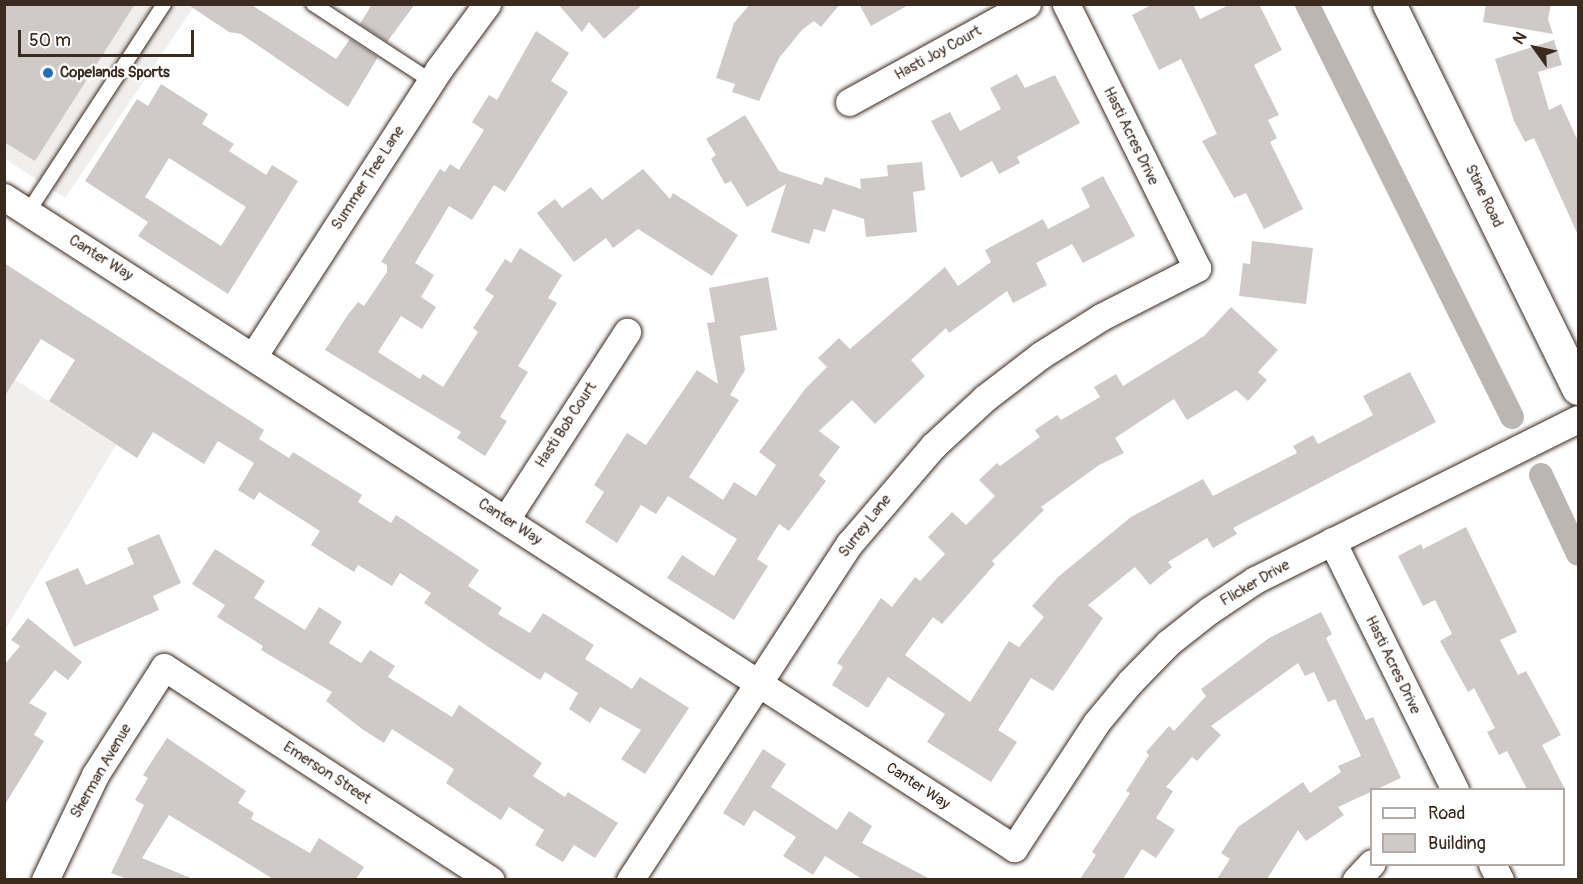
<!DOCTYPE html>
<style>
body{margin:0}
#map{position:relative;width:1583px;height:884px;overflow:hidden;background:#fff;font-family:Pangolin,sans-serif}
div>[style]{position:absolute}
.built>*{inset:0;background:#f1efee}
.canal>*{height:24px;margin:-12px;padding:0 12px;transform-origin:12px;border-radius:12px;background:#bcb6b3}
.building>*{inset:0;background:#cfcac7}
.roads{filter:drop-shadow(0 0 2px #3b2a1e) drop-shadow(0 0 2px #3b2a1e)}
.lane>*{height:14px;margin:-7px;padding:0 7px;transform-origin:7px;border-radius:7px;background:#fff}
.street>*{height:27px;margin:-13.5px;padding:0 13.5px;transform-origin:13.5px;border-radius:13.5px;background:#fff}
.secondary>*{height:33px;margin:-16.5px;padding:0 16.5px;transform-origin:16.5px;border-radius:16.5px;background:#fff}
.dots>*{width:16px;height:16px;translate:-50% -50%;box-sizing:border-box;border:3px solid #fff;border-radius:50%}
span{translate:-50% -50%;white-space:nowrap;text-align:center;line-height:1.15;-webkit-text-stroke:4.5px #fff;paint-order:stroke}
.street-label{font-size:15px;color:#3b2a1e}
.poi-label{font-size:15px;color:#3b2a1e;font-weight:700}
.left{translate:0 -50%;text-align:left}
.frame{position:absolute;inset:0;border:6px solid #3b2a1e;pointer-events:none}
.legend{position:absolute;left:1370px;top:788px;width:195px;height:78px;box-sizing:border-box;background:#fff;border:2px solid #b1aaa5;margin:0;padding:8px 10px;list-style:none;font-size:18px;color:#3b2a1e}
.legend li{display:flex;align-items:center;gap:12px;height:30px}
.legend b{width:30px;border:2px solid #b1aaa5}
.north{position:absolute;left:1505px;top:18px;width:60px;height:60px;-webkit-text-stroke:4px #fff;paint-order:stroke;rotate:303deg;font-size:16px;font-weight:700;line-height:24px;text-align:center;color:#3b2a1e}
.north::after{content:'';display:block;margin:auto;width:21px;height:27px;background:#3b2a1e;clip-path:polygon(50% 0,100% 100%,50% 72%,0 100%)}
.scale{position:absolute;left:18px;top:30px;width:176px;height:27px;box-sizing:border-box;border:3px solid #3b2a1e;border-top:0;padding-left:8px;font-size:18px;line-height:21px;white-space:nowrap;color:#3b2a1e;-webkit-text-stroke:4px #fff;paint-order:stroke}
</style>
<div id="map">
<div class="built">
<i style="clip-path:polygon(4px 5px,195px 5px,65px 198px,5px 159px)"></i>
<i style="clip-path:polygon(5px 373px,116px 445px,5px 630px)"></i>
</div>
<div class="canal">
<i style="left:1307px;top:4px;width:461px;rotate:63.6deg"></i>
<i style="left:1541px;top:475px;width:87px;rotate:64.9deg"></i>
</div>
<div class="building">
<i style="clip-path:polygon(4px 4px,135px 4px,35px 161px,4px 142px)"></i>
<i style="clip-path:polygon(187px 4px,250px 4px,336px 59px,350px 39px,378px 57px,348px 107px,241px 34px,229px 32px)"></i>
<i style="clip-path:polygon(372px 4px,415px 4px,387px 42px,360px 24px)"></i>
<i style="clip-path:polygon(558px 4px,643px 4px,604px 39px,589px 22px,582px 32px)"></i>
<i style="clip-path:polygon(750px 4px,840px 4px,821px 27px,814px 21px,802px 30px,779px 58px,759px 101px,732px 92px,735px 84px,716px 78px,734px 23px)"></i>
<i style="clip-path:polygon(859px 4px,910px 4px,871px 26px)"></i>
<i style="clip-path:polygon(1153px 4px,1193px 4px,1200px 19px,1231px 4px,1259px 4px,1282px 50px,1254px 65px,1279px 115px,1268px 120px,1277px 138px,1270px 142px,1303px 209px,1264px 229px,1246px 193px,1234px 198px,1202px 141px,1217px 134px,1181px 59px,1159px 70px,1132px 15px)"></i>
<i style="clip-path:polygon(1486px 4px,1551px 4px,1548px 19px,1553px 34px,1483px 22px)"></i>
<i style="clip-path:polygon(536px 31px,569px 53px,551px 81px,568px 92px,505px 192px,494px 185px,472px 220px,449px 206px,415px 263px,434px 275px,421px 297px,436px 307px,422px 329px,401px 316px,378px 352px,420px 379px,423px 374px,443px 387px,478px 332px,473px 328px,494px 296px,485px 290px,505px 259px,511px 263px,520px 248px,562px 275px,548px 298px,557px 303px,518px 366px,528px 372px,500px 417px,507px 421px,485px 456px,457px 438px,461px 432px,325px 350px,347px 316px,358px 302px,364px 306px,387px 272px,387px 265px,381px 262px,440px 169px,445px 172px,450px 164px,459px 170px,484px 130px,472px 122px,489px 95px,497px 100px)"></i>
<i style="clip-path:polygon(1554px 40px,1562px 65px,1538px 72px,1549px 110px,1561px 104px,1578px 141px,1578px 235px,1534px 138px,1525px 142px,1514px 121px,1495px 59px)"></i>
<i style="clip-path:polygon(1017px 74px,1025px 88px,1055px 75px,1080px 123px,1017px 157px,1020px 163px,999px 174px,992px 161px,961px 178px,931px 121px,950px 112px,960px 131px,1001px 109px,990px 88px)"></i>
<i style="clip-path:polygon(evenodd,161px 84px,208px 114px,202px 124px,234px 144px,229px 151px,266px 175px,272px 165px,298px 181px,228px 294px,138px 236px,148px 222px,85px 181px,137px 99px,148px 106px,161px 84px,169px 158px,246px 207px,221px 246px,145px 197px,169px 158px)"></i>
<i style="clip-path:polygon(745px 115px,779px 171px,822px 185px,825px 177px,861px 189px,860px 179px,888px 176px,887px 165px,922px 162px,925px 190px,913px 192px,917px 232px,866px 237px,864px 219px,833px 209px,825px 232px,814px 229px,809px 244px,771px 232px,786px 184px,747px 207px,731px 181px,725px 184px,711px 159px,716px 155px,706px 139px)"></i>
<i style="clip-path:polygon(643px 169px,670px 199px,673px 193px,738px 235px,712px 276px,638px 229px,613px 248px,606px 238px,574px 262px,537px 213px,555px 199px,562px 208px,591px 187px,602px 200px)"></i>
<i style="clip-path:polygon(1103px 176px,1135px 236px,1083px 263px,1072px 244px,1036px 263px,1047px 285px,1013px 303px,1007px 291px,949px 333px,946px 328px,911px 360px,925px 376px,875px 424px,852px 400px,819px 431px,840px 447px,819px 475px,826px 481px,789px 531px,779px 524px,757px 559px,768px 566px,734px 620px,667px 578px,682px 555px,714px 576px,737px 539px,668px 496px,656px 514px,641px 505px,617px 543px,585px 522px,604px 492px,594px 485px,627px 433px,646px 445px,697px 370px,718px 384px,707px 323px,715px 322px,709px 288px,768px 277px,777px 330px,740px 336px,745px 370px,730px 395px,739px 400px,689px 477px,723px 500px,734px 482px,756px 496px,776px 465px,759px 452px,805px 389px,827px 367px,818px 358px,839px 338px,850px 349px,945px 267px,958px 286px,991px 262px,985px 250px,1043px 219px,1048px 229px,1090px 207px,1081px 188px)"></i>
<i style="clip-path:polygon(1252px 241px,1313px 248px,1306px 304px,1239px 296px,1243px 263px,1250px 264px)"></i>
<i style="clip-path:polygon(4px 263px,264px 430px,259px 439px,289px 458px,293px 452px,362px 495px,358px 502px,391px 523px,396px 515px,479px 570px,468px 586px,502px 608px,498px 614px,530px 633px,543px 613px,594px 645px,585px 659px,632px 689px,640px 677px,689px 708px,645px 774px,621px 759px,641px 730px,600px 707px,590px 723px,569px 709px,578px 693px,545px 672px,540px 680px,490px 648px,424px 603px,431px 593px,400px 573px,392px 586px,358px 565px,354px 572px,311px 545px,320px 531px,259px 492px,254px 500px,238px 490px,254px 463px,218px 441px,204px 464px,153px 432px,137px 458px,49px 401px,75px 360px,41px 339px,4px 397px)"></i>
<i style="clip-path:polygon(1231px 307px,1278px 350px,1258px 372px,1267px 380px,1248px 401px,1236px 390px,1187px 420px,1174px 399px,1115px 438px,1124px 453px,1099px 465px,1041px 507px,1044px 510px,992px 561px,995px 564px,942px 624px,933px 617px,905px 655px,970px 702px,1009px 641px,1019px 647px,1044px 617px,1032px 606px,1058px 577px,1131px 517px,1203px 479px,1213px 496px,1297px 453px,1293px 446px,1313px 435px,1318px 444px,1364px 420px,1373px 415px,1363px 396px,1410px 372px,1436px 422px,1233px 528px,1237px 534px,1213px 548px,1207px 538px,1168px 562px,1172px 567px,1150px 585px,1135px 567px,1088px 605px,1103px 618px,1053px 691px,1031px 678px,998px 730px,1017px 742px,991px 782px,927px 742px,945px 714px,888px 677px,868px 708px,832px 685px,843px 667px,837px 663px,881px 598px,892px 607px,915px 577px,920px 581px,945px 554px,928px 537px,952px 512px,966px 525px,995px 496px,979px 480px,997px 463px,1000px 466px,1040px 437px,1035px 430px,1057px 415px,1061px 420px,1100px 397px,1094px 387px,1116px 374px,1123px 386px,1204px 336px)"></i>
<i style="clip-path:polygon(1466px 527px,1517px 632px,1500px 640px,1518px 675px,1526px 671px,1561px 735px,1542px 745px,1565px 789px,1527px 789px,1507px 751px,1499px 755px,1487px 732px,1495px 728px,1474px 688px,1468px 692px,1440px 641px,1452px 634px,1435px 600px,1423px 606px,1398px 556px,1421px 544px,1423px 549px)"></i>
<i style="clip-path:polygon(159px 534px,181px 583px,153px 596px,159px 610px,74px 647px,45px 582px,78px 568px,86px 585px,134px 564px,127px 548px)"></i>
<i style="clip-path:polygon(215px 549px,265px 581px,254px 598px,305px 630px,319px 607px,342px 622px,329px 643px,361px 663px,370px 650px,395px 666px,388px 677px,452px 717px,459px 705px,542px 763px,533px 776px,565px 797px,568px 792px,618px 823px,595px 858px,574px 845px,563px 862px,535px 845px,544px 830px,509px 807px,501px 820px,478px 805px,446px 783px,454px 769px,392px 729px,384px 743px,362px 729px,326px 701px,332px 692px,261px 650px,263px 646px,217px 617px,225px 605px,192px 584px)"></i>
<i style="clip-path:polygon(1321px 612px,1332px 634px,1326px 638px,1366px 720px,1373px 717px,1401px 778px,1338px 807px,1344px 815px,1306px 841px,1298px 830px,1267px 879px,1217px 879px,1230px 859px,1221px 853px,1238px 827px,1303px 782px,1310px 793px,1341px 772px,1338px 766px,1361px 756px,1335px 699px,1328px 702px,1314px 672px,1305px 676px,1298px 663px,1211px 726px,1221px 735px,1197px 761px,1192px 757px,1166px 787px,1173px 791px,1156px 818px,1175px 830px,1156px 858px,1142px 849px,1123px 879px,1080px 879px,1096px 855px,1092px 852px,1130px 793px,1126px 791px,1149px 755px,1146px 752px,1169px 726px,1174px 731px,1206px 696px,1201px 689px,1269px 638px)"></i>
<i style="clip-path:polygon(28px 618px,82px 662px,68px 680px,55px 670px,29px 703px,47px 713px,34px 735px,44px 741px,4px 806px,4px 665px,20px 646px,11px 640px)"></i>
<i style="clip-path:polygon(167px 738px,246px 791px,238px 803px,254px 813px,251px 819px,310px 853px,319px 838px,364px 867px,356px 879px,273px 879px,169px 815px,142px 858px,193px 879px,127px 879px,111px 873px,144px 805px,135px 800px,148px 778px,143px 775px)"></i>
<i style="clip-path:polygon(763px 749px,786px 764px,771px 787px,837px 830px,849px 811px,872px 826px,862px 843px,930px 879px,862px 879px,825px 856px,813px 875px,783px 856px,796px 837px,754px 810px,744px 826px,723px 813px)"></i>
</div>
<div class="roads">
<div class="lane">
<i style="left:313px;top:4px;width:141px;rotate:33.1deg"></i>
<i style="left:28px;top:212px;width:249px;rotate:-56.8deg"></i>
</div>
<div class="street">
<i style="left:849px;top:102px;width:203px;rotate:-28.8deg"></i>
<i style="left:4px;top:197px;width:1202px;rotate:32.8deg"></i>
<i style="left:1014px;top:848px;width:149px;rotate:-56.7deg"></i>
<i style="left:1096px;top:723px;width:53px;rotate:-50.3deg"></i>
<i style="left:1130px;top:682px;width:54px;rotate:-45.7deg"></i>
<i style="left:1168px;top:643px;width:53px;rotate:-38.2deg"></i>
<i style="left:1210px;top:610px;width:54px;rotate:-33.7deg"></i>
<i style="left:1255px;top:580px;width:361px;rotate:-26.5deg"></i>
<i style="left:254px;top:355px;width:341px;rotate:-57.1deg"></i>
<i style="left:439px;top:69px;width:81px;rotate:-53.6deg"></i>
<i style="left:506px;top:519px;width:223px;rotate:-57.1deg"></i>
<i style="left:1332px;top:541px;width:278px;rotate:63.7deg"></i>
<i style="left:1492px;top:864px;width:18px;rotate:63deg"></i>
<i style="left:45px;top:880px;width:116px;rotate:-64.5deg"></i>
<i style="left:95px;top:775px;width:128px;rotate:-57.4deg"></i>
<i style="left:164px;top:667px;width:390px;rotate:33.1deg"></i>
<i style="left:630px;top:880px;width:402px;rotate:-56.9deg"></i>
<i style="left:850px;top:543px;width:128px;rotate:-49.4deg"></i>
<i style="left:933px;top:446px;width:71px;rotate:-42.7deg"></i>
<i style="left:985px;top:398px;width:71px;rotate:-37.5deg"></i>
<i style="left:1041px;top:355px;width:71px;rotate:-32.3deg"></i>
<i style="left:1101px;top:317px;width:108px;rotate:-27deg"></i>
<i style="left:1197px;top:268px;width:295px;rotate:-116.4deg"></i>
<i style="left:1356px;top:880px;width:23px;rotate:-47deg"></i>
</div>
<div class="secondary">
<i style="left:1389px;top:4px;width:428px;rotate:63.8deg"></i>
</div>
</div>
<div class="dots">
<i style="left:48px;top:73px;background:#1f6fb2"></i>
</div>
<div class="street-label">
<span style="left:938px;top:53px;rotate:-29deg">Hasti Joy Court</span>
<span style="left:1131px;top:136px;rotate:64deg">Hasti Acres Drive</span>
<span style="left:368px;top:178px;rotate:-57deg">Summer Tree Lane</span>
<span style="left:1484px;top:196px;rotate:64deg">Stine Road</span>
<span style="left:101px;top:258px;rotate:32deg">Canter Way</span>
<span style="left:566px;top:425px;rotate:-57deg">Hasti Bob Court</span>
<span style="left:510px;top:522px;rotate:33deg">Canter Way</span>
<span style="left:865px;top:526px;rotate:-52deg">Surrey Lane</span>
<span style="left:1255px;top:583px;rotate:-30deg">Flicker Drive</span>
<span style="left:1393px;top:665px;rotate:64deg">Hasti Acres Drive</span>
<span style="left:101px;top:771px;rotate:-60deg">Sherman Avenue</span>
<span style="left:327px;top:773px;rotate:33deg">Emerson Street</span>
<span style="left:918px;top:786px;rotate:33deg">Canter Way</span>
</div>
<div class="poi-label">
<span class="left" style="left:60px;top:73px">Copelands Sports</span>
</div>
<div class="frame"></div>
<ul class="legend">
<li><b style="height:8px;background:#fff"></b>Road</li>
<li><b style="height:16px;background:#cfcac7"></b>Building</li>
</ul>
<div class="north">N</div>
<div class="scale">50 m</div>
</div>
